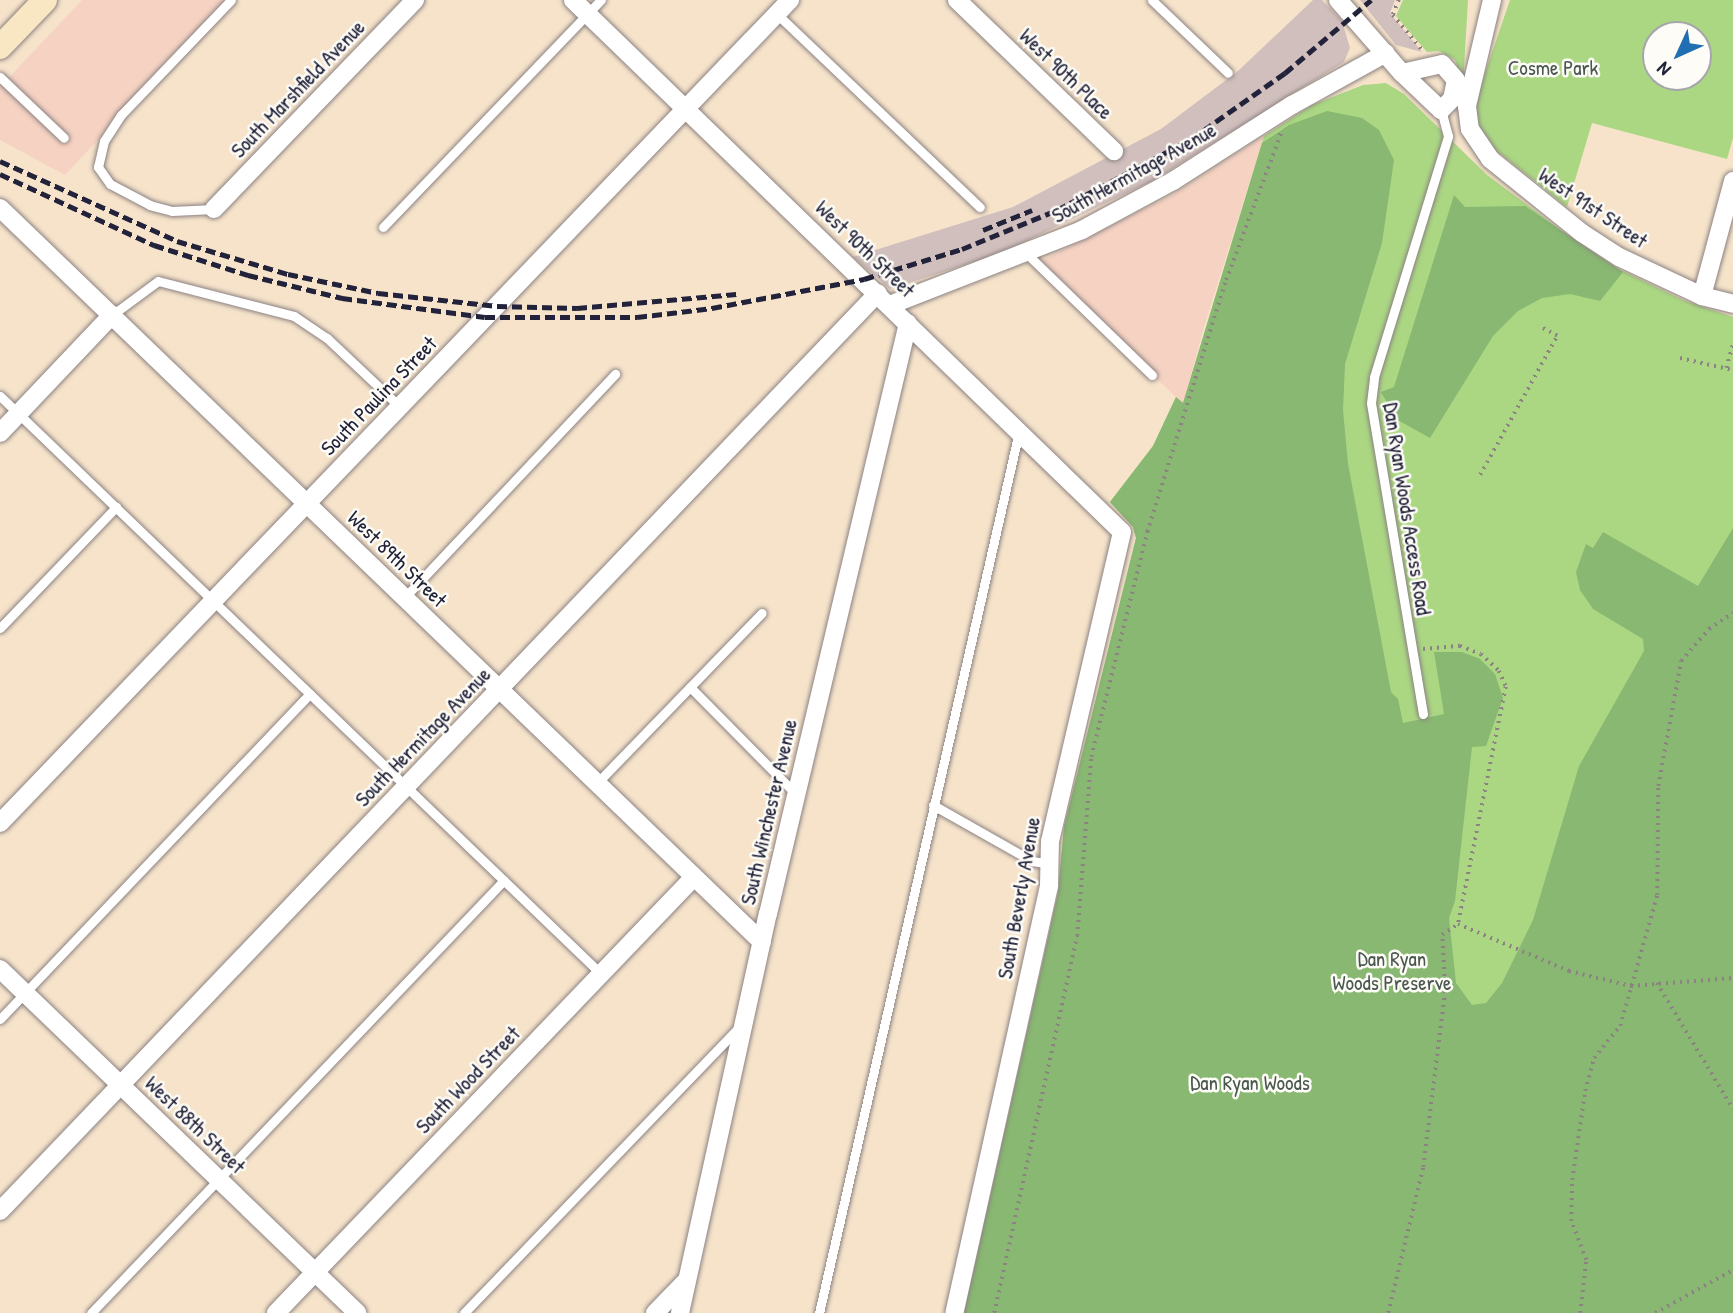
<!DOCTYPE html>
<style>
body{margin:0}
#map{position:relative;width:1733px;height:1313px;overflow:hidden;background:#f6e3ca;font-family:"Patrick Hand",sans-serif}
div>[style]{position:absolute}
.built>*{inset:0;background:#f5d2c2}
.industrial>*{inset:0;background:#d1bfbd}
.green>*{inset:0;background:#abd783}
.forest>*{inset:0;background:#88b871}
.path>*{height:3.5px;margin-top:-1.75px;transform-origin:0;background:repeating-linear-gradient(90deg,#8c8282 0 2px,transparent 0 7px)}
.roads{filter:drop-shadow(0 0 2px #8c8282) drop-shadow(0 0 2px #8c8282)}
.service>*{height:9px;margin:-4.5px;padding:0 4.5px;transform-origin:4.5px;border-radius:4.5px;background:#fff}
.minor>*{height:18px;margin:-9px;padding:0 9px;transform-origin:9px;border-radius:9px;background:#fff}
.secondary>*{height:24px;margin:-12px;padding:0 12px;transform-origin:12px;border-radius:12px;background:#f9e7c3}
.rail>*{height:5px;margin-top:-2.5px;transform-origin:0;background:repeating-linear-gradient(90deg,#22223b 0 10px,transparent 0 15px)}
span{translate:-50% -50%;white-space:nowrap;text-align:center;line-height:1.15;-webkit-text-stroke:5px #fdfcf7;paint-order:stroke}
.park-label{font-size:21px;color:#4b5851}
.street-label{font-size:21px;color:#22223b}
.north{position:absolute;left:1642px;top:21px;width:70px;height:70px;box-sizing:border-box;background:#fdfcf7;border:2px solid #a5a5ac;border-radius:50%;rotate:225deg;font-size:19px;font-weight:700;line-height:28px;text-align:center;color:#22223b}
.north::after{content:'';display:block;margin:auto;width:24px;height:32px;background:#1f6fb2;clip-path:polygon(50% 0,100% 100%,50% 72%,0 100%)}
</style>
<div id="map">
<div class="built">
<i style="clip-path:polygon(82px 0,230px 0,65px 175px,0 140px,0 87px)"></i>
<i style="clip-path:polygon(1264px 136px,1204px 327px,1183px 404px,1037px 263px,1174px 194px)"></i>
</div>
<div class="industrial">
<i style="clip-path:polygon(1313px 0,1322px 0,1342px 21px,1350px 48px,1344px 62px,1152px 181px,1001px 253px,890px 289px,853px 257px,1013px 207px,1161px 129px,1238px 71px)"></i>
<i style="clip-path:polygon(1360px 0,1395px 0,1390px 13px,1422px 52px,1396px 45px)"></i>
</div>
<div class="green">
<i style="clip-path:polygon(1403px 0,1468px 0,1463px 85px,1455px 60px,1439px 51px,1427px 52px,1396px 16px)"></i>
<i style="clip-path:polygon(evenodd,1510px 0,1733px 0,1733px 138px,1727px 159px,1592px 123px,1567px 207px,1493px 148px,1479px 130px,1473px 108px,1510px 0,1656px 35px,1698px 35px,1698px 77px,1656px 77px,1656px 35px)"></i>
<i style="clip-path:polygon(1386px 83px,1404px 94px,1487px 175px,1604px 262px,1683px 300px,1733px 317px,1733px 1313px,964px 1313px,1058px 893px,1064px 827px,1136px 538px,1133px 527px,1110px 502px,1153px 446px,1176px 397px,1183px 403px,1264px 136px,1312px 105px,1363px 85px)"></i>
</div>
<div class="forest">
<i style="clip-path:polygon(1327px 111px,1362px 118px,1379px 130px,1394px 160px,1382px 243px,1345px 364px,1343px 410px,1348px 464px,1391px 692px,1398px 699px,1403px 723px,1444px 714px,1434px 652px,1462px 652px,1480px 659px,1495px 674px,1503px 698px,1486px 746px,1472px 747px,1455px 901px,1449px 918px,1456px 983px,1472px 1005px,1486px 1003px,1502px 983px,1533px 920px,1579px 766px,1644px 651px,1643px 639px,1593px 609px,1580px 590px,1576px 572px,1586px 544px,1593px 548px,1603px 532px,1698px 586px,1733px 528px,1733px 1313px,964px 1313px,1058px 893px,1064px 827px,1136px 538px,1133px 527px,1110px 502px,1153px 446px,1176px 397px,1183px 403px,1262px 143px,1289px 125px)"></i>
<i style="clip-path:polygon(1454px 195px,1465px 207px,1525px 206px,1623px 272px,1600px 301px,1570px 294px,1542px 298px,1518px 311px,1493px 336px,1430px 438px,1396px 419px,1381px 392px,1394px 387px)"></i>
</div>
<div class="path">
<i style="left:1399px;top:0;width:16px;rotate:112deg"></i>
<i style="left:1393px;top:15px;width:48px;rotate:50deg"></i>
<i style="left:1680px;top:358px;width:54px;rotate:12.8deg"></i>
<i style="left:1726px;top:368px;width:26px;rotate:-74deg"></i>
<i style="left:1480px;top:475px;width:159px;rotate:-61deg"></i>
<i style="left:1557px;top:336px;width:21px;rotate:-152deg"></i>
<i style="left:1423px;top:649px;width:37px;rotate:-5deg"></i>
<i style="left:1460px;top:646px;width:22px;rotate:21deg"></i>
<i style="left:1481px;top:654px;width:25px;rotate:43deg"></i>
<i style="left:1499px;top:671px;width:17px;rotate:66deg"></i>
<i style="left:1506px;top:687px;width:242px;rotate:101.4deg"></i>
<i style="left:1657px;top:983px;width:147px;rotate:58.9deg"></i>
<i style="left:994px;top:1313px;width:386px;rotate:-77.6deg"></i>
<i style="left:1077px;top:936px;width:180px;rotate:-85.5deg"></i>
<i style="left:1091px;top:757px;width:232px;rotate:-76deg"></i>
<i style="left:1147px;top:532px;width:264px;rotate:-72.6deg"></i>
<i style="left:1226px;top:280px;width:157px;rotate:-69.5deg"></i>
<i style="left:1388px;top:1313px;width:150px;rotate:-76.5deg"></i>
<i style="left:1423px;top:1167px;width:178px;rotate:-82.9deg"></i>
<i style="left:1445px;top:990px;width:55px;rotate:-93.1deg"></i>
<i style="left:1442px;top:935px;width:19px;rotate:-35deg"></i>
<i style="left:1458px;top:924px;width:121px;rotate:22.9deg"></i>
<i style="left:1569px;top:971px;width:64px;rotate:13.6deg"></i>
<i style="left:1631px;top:986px;width:102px;rotate:-4.5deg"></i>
<i style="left:1580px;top:1313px;width:53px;rotate:-83.5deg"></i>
<i style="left:1586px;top:1260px;width:42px;rotate:-111deg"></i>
<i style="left:1571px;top:1221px;width:41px;rotate:-88.6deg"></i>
<i style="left:1572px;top:1180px;width:90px;rotate:-81.7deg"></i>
<i style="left:1585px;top:1091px;width:34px;rotate:-75deg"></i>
<i style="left:1594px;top:1058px;width:41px;rotate:-50.9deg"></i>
<i style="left:1620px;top:1026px;width:136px;rotate:-74.2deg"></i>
<i style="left:1657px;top:895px;width:109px;rotate:-89.5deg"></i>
<i style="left:1658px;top:786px;width:127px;rotate:-79.6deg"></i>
<i style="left:1681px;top:661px;width:43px;rotate:-48.8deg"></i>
<i style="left:1709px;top:629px;width:29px;rotate:-34deg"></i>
<i style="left:1655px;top:1313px;width:89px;rotate:-28.9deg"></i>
</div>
<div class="roads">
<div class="service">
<i style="left:1152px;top:0;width:105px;rotate:43.8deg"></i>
<i style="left:777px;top:14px;width:280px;rotate:43.6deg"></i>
<i style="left:0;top:77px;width:88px;rotate:43.6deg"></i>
<i style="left:214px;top:209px;width:42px;rotate:177.3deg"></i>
<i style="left:172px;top:211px;width:23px;rotate:-165deg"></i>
<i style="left:150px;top:205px;width:45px;rotate:-152.3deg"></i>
<i style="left:110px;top:184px;width:21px;rotate:-125deg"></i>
<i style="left:98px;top:167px;width:27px;rotate:-77deg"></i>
<i style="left:104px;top:141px;width:31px;rotate:-57deg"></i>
<i style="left:121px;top:115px;width:159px;rotate:-46.3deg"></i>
<i style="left:383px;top:227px;width:315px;rotate:-46.2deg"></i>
<i style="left:1027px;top:254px;width:174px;rotate:44.1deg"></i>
<i style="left:112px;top:315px;width:57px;rotate:-36.5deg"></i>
<i style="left:158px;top:281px;width:140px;rotate:14.4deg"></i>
<i style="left:294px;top:316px;width:40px;rotate:34deg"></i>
<i style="left:327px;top:338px;width:100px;rotate:43.4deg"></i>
<i style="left:0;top:396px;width:834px;rotate:43.88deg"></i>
<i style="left:404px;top:598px;width:308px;rotate:-46.7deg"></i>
<i style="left:0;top:628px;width:168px;rotate:-46.2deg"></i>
<i style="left:690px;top:687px;width:149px;rotate:45.3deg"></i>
<i style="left:1423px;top:714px;width:315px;rotate:-99.5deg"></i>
<i style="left:1371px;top:403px;width:26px;rotate:-83deg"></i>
<i style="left:1374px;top:377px;width:252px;rotate:-72.9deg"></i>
<i style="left:1448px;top:136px;width:27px;rotate:-105deg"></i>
<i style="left:596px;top:784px;width:238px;rotate:-45.9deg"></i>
<i style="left:933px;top:805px;width:114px;rotate:29.5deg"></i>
<i style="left:1032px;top:861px;width:18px;rotate:9deg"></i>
<i style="left:0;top:1019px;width:449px;rotate:-46.4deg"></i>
<i style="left:91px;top:1313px;width:598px;rotate:-46.35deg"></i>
<i style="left:464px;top:1313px;width:397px;rotate:-46.1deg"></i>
<i style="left:819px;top:1313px;width:904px;rotate:-77.22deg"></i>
</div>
<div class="minor">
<i style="left:573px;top:0;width:764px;rotate:44.1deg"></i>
<i style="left:1122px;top:532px;width:317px;rotate:103.1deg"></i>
<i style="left:1050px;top:841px;width:45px;rotate:91.3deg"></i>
<i style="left:1049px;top:886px;width:437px;rotate:102.5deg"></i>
<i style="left:957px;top:0;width:218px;rotate:43.9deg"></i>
<i style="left:1338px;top:0;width:97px;rotate:48.8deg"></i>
<i style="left:1402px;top:73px;width:54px;rotate:43.5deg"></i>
<i style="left:1441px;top:110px;width:16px;rotate:-45deg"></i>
<i style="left:1452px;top:99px;width:19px;rotate:-78deg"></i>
<i style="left:1456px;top:80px;width:21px;rotate:-131deg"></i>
<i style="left:1442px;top:64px;width:41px;rotate:167.3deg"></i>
<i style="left:1492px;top:0;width:109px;rotate:103.3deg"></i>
<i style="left:1467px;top:106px;width:23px;rotate:83deg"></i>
<i style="left:1470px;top:129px;width:36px;rotate:56deg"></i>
<i style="left:1490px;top:159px;width:118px;rotate:38.8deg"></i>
<i style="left:1582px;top:233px;width:44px;rotate:33deg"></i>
<i style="left:1619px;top:257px;width:92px;rotate:25.2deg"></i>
<i style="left:1702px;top:296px;width:32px;rotate:14deg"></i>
<i style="left:0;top:208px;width:1058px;rotate:43.93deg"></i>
<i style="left:214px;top:209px;width:290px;rotate:-46.1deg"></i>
<i style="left:1702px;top:296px;width:119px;rotate:-74.9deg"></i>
<i style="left:890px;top:305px;width:206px;rotate:-21.3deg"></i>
<i style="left:1082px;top:230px;width:103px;rotate:-28.3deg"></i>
<i style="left:1173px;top:181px;width:141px;rotate:-32.6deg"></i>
<i style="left:1292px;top:105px;width:107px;rotate:-29deg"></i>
<i style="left:0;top:433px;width:163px;rotate:-46.5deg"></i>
<i style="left:0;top:823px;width:1141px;rotate:-46.17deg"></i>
<i style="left:0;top:969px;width:496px;rotate:43.9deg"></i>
<i style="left:0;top:1211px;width:1270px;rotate:-46.28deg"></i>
<i style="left:276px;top:1313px;width:603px;rotate:-46.21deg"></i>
<i style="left:655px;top:1313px;width:46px;rotate:-45.9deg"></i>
<i style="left:680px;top:1313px;width:409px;rotate:-77.6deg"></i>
<i style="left:768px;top:914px;width:607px;rotate:-76.67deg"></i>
</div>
<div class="secondary">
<i style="left:0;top:47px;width:65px;rotate:-46.2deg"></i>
</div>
</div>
<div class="rail">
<i style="left:0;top:161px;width:194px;rotate:24.3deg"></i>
<i style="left:177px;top:241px;width:116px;rotate:16.6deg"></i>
<i style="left:288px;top:274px;width:92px;rotate:11.9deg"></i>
<i style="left:378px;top:293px;width:120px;rotate:6.2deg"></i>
<i style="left:497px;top:306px;width:80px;rotate:1.4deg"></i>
<i style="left:577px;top:308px;width:160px;rotate:-5deg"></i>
<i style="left:0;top:174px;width:170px;rotate:24.8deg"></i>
<i style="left:154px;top:245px;width:99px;rotate:17.7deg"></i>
<i style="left:248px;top:275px;width:97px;rotate:13.7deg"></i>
<i style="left:342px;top:298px;width:144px;rotate:7.6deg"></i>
<i style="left:485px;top:317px;width:152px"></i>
<i style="left:637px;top:317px;width:76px;rotate:-6.8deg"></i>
<i style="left:712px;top:308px;width:155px;rotate:-10.8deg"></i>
<i style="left:864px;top:279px;width:102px;rotate:-17deg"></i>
<i style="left:962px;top:249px;width:103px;rotate:-22.3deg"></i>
<i style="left:1057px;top:210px;width:152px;rotate:-27.9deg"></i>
<i style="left:1191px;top:139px;width:115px;rotate:-35.1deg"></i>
<i style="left:1285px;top:73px;width:113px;rotate:-40.3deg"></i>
<i style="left:983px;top:230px;width:53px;rotate:-22.2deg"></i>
</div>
<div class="park-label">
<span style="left:1553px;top:68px">Cosme Park</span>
<span style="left:1392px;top:971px">Dan Ryan<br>Woods Preserve</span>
<span style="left:1250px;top:1083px">Dan Ryan Woods</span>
</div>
<div class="street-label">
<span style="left:1066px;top:74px;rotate:44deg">West 90th Place</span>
<span style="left:298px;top:89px;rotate:-46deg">South Marshfield Avenue</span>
<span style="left:1134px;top:173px;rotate:-29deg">South Hermitage Avenue</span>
<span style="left:1593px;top:208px;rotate:34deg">West 91st Street</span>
<span style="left:865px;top:249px;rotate:44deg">West 90th Street</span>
<span style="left:379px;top:396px;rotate:-46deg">South Paulina Street</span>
<span style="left:1407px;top:509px;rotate:81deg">Dan Ryan Woods Access Road</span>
<span style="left:397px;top:559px;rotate:44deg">West 89th Street</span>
<span style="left:423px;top:737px;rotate:-46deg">South Hermitage Avenue</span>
<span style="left:769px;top:812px;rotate:-77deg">South Winchester Avenue</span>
<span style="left:1019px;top:898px;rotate:-80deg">South Beverly Avenue</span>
<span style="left:468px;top:1080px;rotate:-46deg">South Wood Street</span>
<span style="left:195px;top:1125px;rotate:44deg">West 88th Street</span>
</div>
<div class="north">N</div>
</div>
